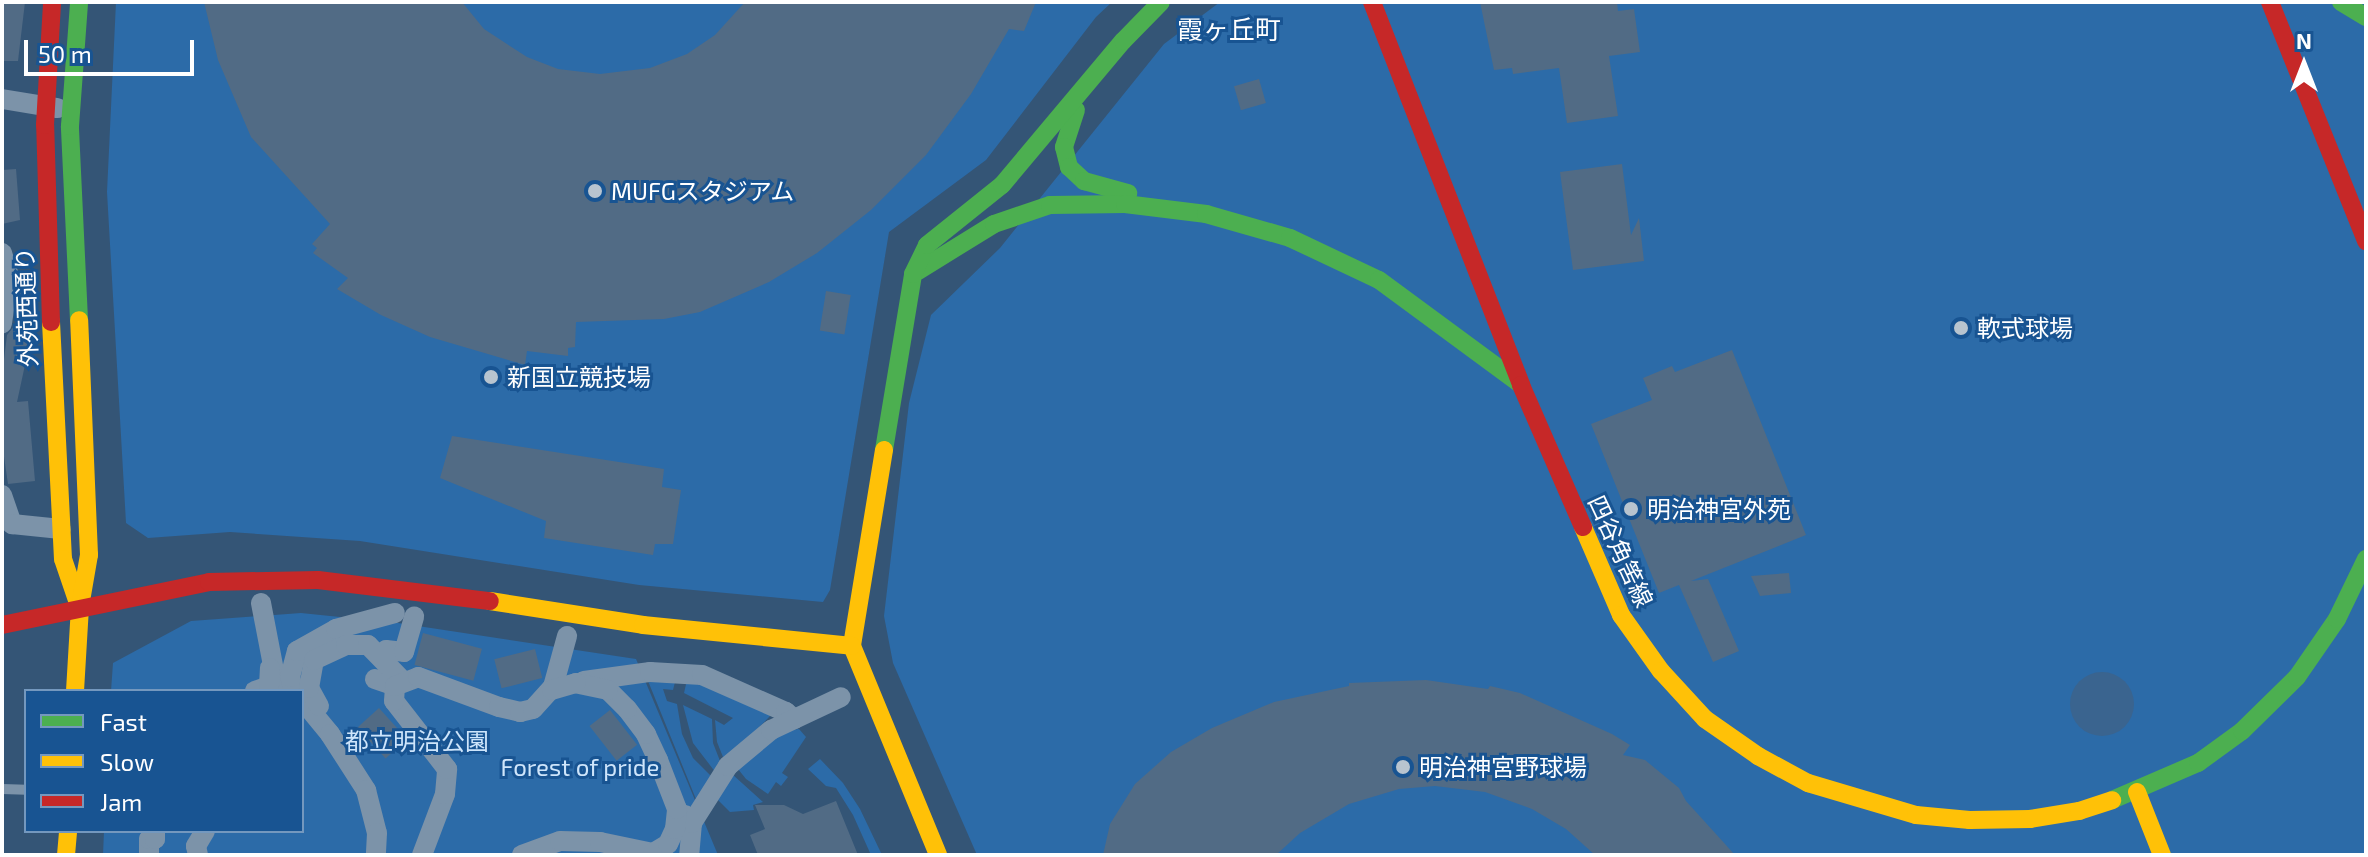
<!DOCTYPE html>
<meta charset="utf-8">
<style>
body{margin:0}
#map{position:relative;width:2368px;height:857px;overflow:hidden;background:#345576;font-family:"Exo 2","Noto Sans JP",sans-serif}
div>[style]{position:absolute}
.green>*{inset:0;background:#2c6ba8}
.water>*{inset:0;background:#3a648f}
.round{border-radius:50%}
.building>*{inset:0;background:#516b85;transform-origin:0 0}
.lane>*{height:10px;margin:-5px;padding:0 5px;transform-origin:5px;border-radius:5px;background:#7c93a9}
.street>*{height:20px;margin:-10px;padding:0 10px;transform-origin:10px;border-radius:10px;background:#7c93a9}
.fast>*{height:18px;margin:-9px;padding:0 9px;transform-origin:9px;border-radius:9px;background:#4caf50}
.slow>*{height:18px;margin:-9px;padding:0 9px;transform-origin:9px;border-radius:9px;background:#ffc107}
.jam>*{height:18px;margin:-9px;padding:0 9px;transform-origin:9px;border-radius:9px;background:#c62828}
.dots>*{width:22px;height:22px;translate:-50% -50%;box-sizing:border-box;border:4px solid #185492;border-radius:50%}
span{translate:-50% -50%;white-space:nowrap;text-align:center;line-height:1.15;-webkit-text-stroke:6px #185492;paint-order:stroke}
.poi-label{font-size:24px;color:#fff}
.left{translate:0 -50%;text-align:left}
.street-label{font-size:24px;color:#fff}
.park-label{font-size:24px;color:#cee5fb}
.neighbourhood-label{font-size:26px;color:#fff}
.frame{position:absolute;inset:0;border:4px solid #fff;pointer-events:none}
.legend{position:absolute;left:24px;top:689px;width:280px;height:144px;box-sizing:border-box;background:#185492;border:2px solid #7498be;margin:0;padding:10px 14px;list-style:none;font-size:24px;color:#fff}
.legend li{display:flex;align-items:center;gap:16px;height:40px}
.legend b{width:40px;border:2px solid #7498be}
.north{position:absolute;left:2264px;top:24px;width:80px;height:80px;-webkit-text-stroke:6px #185492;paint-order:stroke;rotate:0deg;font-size:22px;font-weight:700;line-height:32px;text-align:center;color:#fff}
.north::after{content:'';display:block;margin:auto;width:28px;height:36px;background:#fff;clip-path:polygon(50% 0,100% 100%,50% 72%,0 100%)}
.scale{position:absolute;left:24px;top:40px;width:170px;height:36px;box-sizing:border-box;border:4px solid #fff;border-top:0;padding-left:10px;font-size:24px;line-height:28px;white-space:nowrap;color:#fff;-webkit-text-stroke:6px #185492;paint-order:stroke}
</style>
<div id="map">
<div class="green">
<i style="clip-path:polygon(116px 2px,1112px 2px,1096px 17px,986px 160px,889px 232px,830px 590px,823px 602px,639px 585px,360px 541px,230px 532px,148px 538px,126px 523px,107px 192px)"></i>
<i style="clip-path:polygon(1220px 2px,2366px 2px,2366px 855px,977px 855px,893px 663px,884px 616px,909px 403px,931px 315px,1000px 248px,1164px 44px)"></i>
<i style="clip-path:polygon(301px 613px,398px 623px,636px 659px,718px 855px,103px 855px,104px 831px,302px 831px,302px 691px,111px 691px,113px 663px,191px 621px)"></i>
<i style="clip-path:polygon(646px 676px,676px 678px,673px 690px,663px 689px,667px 701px,677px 704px,682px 734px,693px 758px,713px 778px,700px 809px)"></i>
<i style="clip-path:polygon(687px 680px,712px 689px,771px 715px,725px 762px,717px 742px,715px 720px,724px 725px,733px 718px,684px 693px)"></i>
<i style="clip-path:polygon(683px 705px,712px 719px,713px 743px,722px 766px,716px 773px,693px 743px)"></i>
<i style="clip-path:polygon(799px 729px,806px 737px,782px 773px,788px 777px,781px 786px,776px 782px,768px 794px,746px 779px,738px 769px,756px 745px,788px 730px)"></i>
<i style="clip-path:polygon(820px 759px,843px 783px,860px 809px,882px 855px,871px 855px,853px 815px,836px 788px,826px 786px,808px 769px)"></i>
<i style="clip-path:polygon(732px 774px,763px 802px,753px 805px,754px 810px,730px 812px,717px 799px)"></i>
</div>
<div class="water">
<i class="round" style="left:2070px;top:672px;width:64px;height:64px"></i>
</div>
<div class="building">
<i style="clip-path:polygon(2px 2px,25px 2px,18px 61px,2px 61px)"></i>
<i style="clip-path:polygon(204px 2px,462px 2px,484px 29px,527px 57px,558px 69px,600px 74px,650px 68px,687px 54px,715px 35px,745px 2px,1036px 2px,1024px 31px,1009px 29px,971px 94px,926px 155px,871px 210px,817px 253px,769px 282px,700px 312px,664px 319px,576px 322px,575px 347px,568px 348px,568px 356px,527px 351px,525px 365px,430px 337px,381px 315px,337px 289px,348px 278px,313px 253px,317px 248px,312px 244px,330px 224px,251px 137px,218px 60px)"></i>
<i style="clip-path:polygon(1480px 2px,1617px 2px,1618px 11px,1634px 9px,1640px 52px,1609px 56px,1618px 116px,1567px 123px,1559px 68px,1513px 74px,1512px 68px,1494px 70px)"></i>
<i style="left:1259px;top:79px;width:25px;height:26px;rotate:74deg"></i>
<i style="clip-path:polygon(1622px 164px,1631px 235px,1639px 218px,1644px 261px,1573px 270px,1560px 172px)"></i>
<i style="clip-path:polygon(16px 169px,20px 220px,2px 224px,2px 170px)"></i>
<i style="clip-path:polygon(21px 286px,28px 351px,17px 402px,28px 401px,35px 481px,8px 484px,2px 443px,2px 375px,7px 335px,15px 325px)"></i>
<i style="left:826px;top:291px;width:25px;height:40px;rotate:9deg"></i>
<i style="clip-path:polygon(1732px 350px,1806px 535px,1691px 581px,1708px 579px,1739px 651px,1713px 662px,1679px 585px,1659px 593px,1591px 424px,1652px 400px,1643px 378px,1672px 366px,1675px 372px)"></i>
<i style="clip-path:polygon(452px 436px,664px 469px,662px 487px,681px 490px,673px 544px,655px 544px,653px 555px,544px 538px,546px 521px,440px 478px)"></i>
<i style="clip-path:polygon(1789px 573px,1791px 593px,1760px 596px,1751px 576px)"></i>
<i style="left:423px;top:633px;width:61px;height:33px;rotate:15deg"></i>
<i style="left:535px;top:649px;width:30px;height:42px;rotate:76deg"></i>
<i style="clip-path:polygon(1426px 680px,1488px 689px,1490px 686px,1520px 693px,1612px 734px,1630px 745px,1623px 755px,1645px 760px,1679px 788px,1686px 801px,1735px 855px,1595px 855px,1566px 829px,1532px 809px,1485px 792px,1435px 786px,1399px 789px,1349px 804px,1300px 833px,1276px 855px,1103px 855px,1110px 824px,1135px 784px,1171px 752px,1212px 728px,1274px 702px,1349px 686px,1349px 683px)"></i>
<i style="left:379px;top:708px;width:42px;height:29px;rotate:48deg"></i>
<i style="left:610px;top:710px;width:44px;height:26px;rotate:52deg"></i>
<i style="clip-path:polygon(836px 801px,858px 855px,758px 855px,750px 835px,765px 829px,755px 805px,784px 805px,803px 814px)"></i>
</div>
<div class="lane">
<i style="left:2px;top:789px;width:24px;rotate:2deg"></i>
</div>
<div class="street">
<i style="left:2px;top:99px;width:56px;rotate:9.3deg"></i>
<i style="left:2px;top:253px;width:24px;rotate:73deg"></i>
<i style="left:9px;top:276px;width:48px;rotate:98.5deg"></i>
<i style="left:2px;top:495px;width:31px;rotate:71deg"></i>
<i style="left:12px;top:524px;width:49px;rotate:5.8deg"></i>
<i style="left:261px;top:603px;width:90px;rotate:79.1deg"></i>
<i style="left:384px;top:660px;width:10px;rotate:-79deg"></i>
<i style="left:386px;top:650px;width:18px;rotate:6deg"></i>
<i style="left:404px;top:652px;width:37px;rotate:-74deg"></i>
<i style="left:375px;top:679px;width:21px;rotate:19deg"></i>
<i style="left:584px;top:681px;width:67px;rotate:-7.8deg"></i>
<i style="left:650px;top:672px;width:52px;rotate:3.3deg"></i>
<i style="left:702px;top:675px;width:92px;rotate:23.8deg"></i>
<i style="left:786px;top:712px;width:11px;rotate:41deg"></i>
<i style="left:255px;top:691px;width:15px;rotate:-20deg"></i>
<i style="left:269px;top:686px;width:18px;rotate:-87deg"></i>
<i style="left:294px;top:691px;width:15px;rotate:-106deg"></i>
<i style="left:290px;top:677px;width:27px;rotate:-75deg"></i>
<i style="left:297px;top:651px;width:45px;rotate:-29.4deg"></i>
<i style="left:336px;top:629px;width:61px;rotate:-15.2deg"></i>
<i style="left:302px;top:700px;width:44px;rotate:50.5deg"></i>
<i style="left:330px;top:734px;width:67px;rotate:57.3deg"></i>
<i style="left:366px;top:790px;width:44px;rotate:75.7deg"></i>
<i style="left:377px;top:833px;width:22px;rotate:93deg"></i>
<i style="left:319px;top:706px;width:21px;rotate:-119deg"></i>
<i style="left:309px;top:688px;width:28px;rotate:-80deg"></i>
<i style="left:314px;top:660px;width:35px;rotate:-25deg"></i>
<i style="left:346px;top:645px;width:22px"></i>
<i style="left:368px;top:645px;width:49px;rotate:45.8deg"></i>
<i style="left:685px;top:815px;width:11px;rotate:49deg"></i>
<i style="left:692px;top:823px;width:32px;rotate:95deg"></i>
<i style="left:692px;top:823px;width:67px;rotate:-57.7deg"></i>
<i style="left:728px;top:766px;width:56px;rotate:-39.9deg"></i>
<i style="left:771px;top:730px;width:77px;rotate:-25.2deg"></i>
<i style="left:149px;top:855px;width:16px;rotate:-90deg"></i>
<i style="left:149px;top:839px;width:6px"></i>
<i style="left:155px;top:839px;width:8px;rotate:-90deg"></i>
<i style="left:198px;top:855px;width:9px;rotate:-103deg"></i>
<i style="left:196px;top:846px;width:17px;rotate:-59deg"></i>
<i style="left:422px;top:855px;width:65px;rotate:-69.3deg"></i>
<i style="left:445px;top:794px;width:25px;rotate:-85deg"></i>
<i style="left:447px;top:769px;width:86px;rotate:-127.9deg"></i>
<i style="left:394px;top:701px;width:15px;rotate:-86deg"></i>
<i style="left:395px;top:686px;width:25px;rotate:-21deg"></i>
<i style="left:418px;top:677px;width:86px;rotate:20.3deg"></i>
<i style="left:499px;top:707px;width:22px;rotate:13deg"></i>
<i style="left:520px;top:712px;width:13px;rotate:-13deg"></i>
<i style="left:533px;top:709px;width:30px;rotate:-48deg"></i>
<i style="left:553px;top:687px;width:53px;rotate:-74.6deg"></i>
<i style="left:522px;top:855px;width:40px;rotate:-20.2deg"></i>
<i style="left:560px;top:841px;width:40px;rotate:1.4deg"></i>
<i style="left:600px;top:842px;width:54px;rotate:11.7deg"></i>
<i style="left:653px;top:853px;width:17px;rotate:-31deg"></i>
<i style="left:668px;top:844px;width:17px;rotate:-65deg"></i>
<i style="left:675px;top:829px;width:20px;rotate:-84deg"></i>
<i style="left:677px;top:809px;width:53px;rotate:-111.2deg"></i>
<i style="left:658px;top:760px;width:29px;rotate:-115deg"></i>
<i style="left:646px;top:734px;width:31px;rotate:-127deg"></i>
<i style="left:627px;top:709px;width:27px;rotate:-135deg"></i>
<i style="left:608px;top:690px;width:33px;rotate:-168deg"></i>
<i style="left:576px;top:683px;width:25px;rotate:164deg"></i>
</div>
<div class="fast">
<i style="left:2341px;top:2px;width:29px;rotate:31deg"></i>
<i style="left:1076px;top:110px;width:39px;rotate:108deg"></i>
<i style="left:1064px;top:147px;width:21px;rotate:76deg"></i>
<i style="left:1069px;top:167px;width:21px;rotate:43deg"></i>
<i style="left:1084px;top:181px;width:46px;rotate:15.3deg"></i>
<i style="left:918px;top:271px;width:89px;rotate:-31.7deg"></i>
<i style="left:994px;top:224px;width:59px;rotate:-18.7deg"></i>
<i style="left:1050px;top:205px;width:75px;rotate:-0.8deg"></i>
<i style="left:1125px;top:204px;width:82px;rotate:7deg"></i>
<i style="left:1206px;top:214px;width:87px;rotate:15.9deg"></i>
<i style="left:1290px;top:238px;width:98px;rotate:25.3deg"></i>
<i style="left:1379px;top:280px;width:175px;rotate:36.4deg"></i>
<i style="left:79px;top:320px;width:194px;rotate:-92.7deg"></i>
<i style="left:70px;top:126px;width:124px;rotate:-85.8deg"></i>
<i style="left:884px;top:450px;width:178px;rotate:-80.6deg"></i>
<i style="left:913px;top:274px;width:32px;rotate:-64deg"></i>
<i style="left:927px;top:245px;width:96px;rotate:-38.7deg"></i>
<i style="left:1002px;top:185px;width:188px;rotate:-50deg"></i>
<i style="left:1123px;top:41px;width:54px;rotate:-45.7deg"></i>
<i style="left:2112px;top:800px;width:94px;rotate:-23.3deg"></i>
<i style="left:2198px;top:763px;width:54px;rotate:-36deg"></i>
<i style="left:2242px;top:731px;width:77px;rotate:-44.5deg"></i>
<i style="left:2297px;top:677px;width:70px;rotate:-55.4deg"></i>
<i style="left:2337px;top:619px;width:67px;rotate:-64.2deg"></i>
</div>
<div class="slow">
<i style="left:51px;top:322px;width:237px;rotate:87.1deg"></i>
<i style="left:63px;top:559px;width:46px;rotate:71.2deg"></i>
<i style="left:884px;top:450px;width:199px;rotate:99.3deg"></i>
<i style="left:852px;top:646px;width:226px;rotate:67.6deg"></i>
<i style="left:1583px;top:527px;width:96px;rotate:66.6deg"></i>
<i style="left:1621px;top:615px;width:69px;rotate:54.5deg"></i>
<i style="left:1661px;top:671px;width:65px;rotate:47.5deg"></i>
<i style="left:1705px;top:719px;width:65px;rotate:34.9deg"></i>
<i style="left:1758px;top:756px;width:57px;rotate:28.4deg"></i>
<i style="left:1808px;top:783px;width:113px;rotate:16.5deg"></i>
<i style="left:1916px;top:815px;width:54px;rotate:5.3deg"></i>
<i style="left:1970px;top:820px;width:60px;rotate:-1deg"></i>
<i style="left:2030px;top:819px;width:50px;rotate:-9.3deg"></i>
<i style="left:2079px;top:811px;width:35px;rotate:-18deg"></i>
<i style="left:490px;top:601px;width:155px;rotate:8.9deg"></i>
<i style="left:643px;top:625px;width:210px;rotate:5.7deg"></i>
<i style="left:75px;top:691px;width:84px;rotate:-86.6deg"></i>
<i style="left:80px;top:607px;width:53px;rotate:-80.2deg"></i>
<i style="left:89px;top:555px;width:235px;rotate:-92.4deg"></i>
<i style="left:2137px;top:792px;width:68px;rotate:68.4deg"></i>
<i style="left:66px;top:855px;width:24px;rotate:-85deg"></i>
</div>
<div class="jam">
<i style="left:1372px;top:2px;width:411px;rotate:68.7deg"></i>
<i style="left:1521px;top:385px;width:155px;rotate:66.4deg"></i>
<i style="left:2270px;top:2px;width:258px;rotate:68.1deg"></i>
<i style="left:51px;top:322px;width:197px;rotate:-91.7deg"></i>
<i style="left:45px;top:125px;width:123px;rotate:-86.7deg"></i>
<i style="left:2px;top:625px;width:211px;rotate:-11.7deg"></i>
<i style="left:209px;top:582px;width:109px;rotate:-1.1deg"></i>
<i style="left:318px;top:580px;width:173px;rotate:7deg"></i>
</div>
<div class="dots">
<i style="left:595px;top:191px;background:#b8c4cf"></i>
<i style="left:1961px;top:328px;background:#b8c4cf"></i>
<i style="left:491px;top:377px;background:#b8c4cf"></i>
<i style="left:1631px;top:509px;background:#b8c4cf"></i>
<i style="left:1403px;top:767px;background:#b8c4cf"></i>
</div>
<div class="poi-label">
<span class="left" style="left:611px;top:191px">MUFGスタジアム</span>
<span class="left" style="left:1977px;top:328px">軟式球場</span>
<span class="left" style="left:507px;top:377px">新国立競技場</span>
<span class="left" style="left:1647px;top:509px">明治神宮外苑</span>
<span class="left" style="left:1419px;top:767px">明治神宮野球場</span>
</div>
<div class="street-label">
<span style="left:26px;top:307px;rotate:-92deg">外苑西通り</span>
<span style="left:1621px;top:551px;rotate:65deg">四谷角筈線</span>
</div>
<div class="park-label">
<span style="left:417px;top:741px">都立明治公園</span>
<span style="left:580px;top:767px">Forest of pride</span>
</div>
<div class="neighbourhood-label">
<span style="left:1229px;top:29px">霞ヶ丘町</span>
</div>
<div class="frame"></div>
<ul class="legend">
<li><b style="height:10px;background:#4caf50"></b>Fast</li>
<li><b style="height:10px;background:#ffc107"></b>Slow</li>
<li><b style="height:10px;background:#c62828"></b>Jam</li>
</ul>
<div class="north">N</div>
<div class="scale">50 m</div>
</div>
